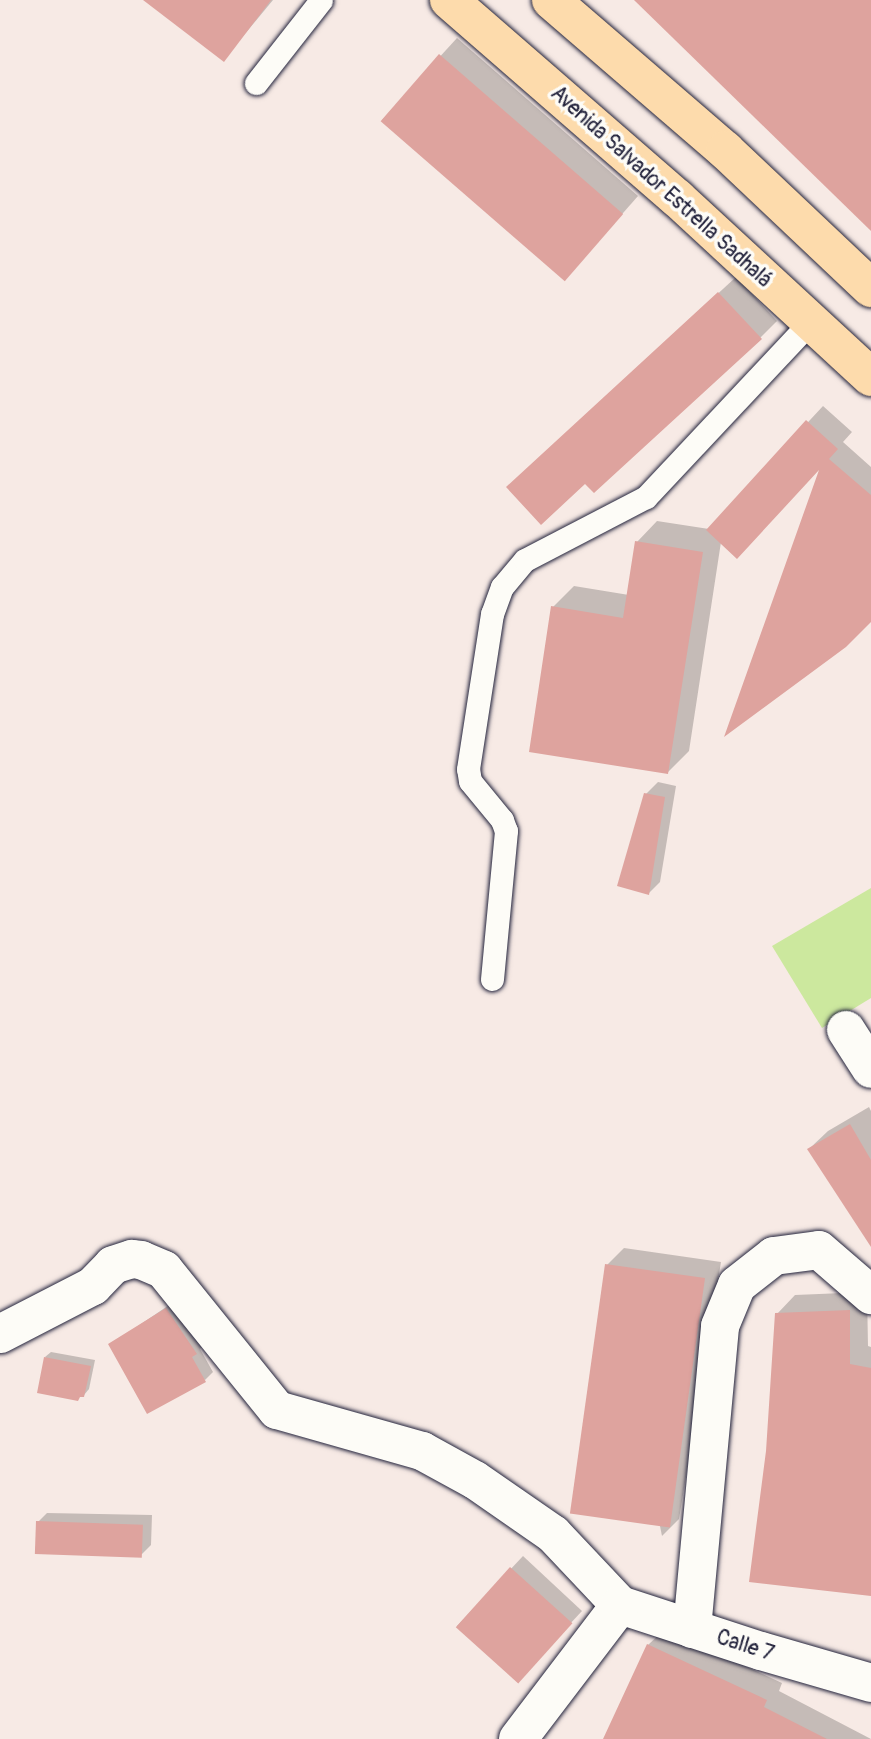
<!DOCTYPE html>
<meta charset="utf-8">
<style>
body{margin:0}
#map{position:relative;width:871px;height:1739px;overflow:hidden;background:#f7eae5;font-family:Pangolin,sans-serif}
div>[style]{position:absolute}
.green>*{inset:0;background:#cce89e}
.shadow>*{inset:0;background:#0003}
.building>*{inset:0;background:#dea39e;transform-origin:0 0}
.roads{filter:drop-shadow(0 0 2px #22223b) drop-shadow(0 0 2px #22223b)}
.service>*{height:23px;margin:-11.5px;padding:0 11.5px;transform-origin:11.5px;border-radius:11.5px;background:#fdfcf7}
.minor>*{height:38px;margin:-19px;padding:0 19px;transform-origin:19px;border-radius:19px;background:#fdfcf7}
.primary>*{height:38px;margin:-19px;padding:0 19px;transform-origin:19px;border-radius:19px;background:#fddbac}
span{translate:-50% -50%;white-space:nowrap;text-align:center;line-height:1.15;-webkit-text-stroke:7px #fdfcf7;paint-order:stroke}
.street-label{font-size:21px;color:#22223b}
</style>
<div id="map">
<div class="green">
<i style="clip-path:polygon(871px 888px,871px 998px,822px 1028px,772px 946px)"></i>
</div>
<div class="shadow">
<i style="clip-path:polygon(164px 0,273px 0,224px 59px)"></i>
<i style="clip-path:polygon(457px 38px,638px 196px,580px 262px,382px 120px)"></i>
<i style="clip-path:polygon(736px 277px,777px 321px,760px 338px,585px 482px,525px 471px)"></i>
<i style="clip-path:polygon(823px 406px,852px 432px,843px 442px,871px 467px,871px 619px,823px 465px,721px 542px,689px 751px,668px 772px,553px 607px,574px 586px,629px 595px,637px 542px,657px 521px,709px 529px)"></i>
<i style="clip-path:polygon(658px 782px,676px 786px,660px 882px,649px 893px,646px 794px)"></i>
<i style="clip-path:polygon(869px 1107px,871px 1111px,871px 1244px,809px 1149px,828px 1131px)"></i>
<i style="clip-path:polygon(624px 1248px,721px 1262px,679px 1519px,662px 1536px,607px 1265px)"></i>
<i style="clip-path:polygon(867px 1292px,868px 1346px,871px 1347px,871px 1594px,777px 1314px,795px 1295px)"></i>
<i style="clip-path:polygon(175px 1301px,204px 1345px,200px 1349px,213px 1372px,205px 1380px,110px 1345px)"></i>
<i style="clip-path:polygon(51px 1352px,95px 1360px,89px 1389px,84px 1395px,45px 1357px)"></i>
<i style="clip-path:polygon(47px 1513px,152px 1515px,151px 1545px,142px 1554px,38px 1522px)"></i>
<i style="clip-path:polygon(523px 1556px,582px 1611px,528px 1669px,457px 1626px)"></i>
<i style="clip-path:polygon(665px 1629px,782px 1683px,779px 1691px,871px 1739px,605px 1739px,648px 1645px)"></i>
</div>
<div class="building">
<i style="clip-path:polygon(143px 0,271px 0,224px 62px)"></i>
<i style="clip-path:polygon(634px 0,871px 0,871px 231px)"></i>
<i style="left:439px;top:54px;width:244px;height:89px;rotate:41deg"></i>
<i style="clip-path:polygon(718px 292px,762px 339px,594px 493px,585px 484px,541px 525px,506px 487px)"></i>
<i style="clip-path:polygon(806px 420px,838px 449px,829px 459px,871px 495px,871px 622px,846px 647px,724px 737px,819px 470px,737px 559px,706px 530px)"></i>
<i style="clip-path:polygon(635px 541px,703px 552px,668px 774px,529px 752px,551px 606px,623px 618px)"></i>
<i style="clip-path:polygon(644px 793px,665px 797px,649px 895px,617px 886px)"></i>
<i style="clip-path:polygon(850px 1124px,871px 1160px,871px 1247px,807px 1149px)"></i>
<i style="left:605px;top:1264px;width:101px;height:252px;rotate:8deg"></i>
<i style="clip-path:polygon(166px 1308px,197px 1354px,192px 1357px,206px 1382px,147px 1414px,108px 1344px)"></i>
<i style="clip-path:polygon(850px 1310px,850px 1364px,871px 1368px,871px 1596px,749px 1582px,766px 1451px,775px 1313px)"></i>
<i style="clip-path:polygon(44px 1357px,91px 1366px,84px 1397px,80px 1397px,78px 1401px,37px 1393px)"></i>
<i style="left:36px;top:1521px;width:107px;height:33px;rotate:2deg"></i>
<i style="left:510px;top:1567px;width:84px;height:81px;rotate:42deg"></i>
<i style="clip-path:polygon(647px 1644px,767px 1700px,764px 1707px,827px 1739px,603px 1739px)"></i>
</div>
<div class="roads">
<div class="service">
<i style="left:256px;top:83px;width:105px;rotate:-51.9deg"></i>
<i style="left:492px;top:979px;width:149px;rotate:-84.6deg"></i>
<i style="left:506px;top:831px;width:12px;rotate:-110deg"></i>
<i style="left:502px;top:820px;width:50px;rotate:-129.4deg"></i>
<i style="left:470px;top:781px;width:12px;rotate:-99deg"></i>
<i style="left:468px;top:769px;width:157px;rotate:-81.2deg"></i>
<i style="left:492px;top:614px;width:29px;rotate:-70deg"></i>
<i style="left:502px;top:587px;width:35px;rotate:-50deg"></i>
<i style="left:525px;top:560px;width:136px;rotate:-27.5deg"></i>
<i style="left:646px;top:497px;width:241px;rotate:-46.8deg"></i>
</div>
<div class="minor">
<i style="left:846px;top:1030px;width:46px;rotate:57.3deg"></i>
<i style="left:0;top:1334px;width:105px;rotate:-27.3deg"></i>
<i style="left:93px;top:1286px;width:29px;rotate:-46deg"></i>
<i style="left:113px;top:1265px;width:20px;rotate:-18deg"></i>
<i style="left:132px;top:1259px;width:9px;rotate:6deg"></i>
<i style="left:141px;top:1260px;width:25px;rotate:23deg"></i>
<i style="left:164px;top:1270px;width:180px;rotate:51.1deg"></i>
<i style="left:277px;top:1410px;width:151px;rotate:15.8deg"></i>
<i style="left:422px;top:1451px;width:60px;rotate:28.7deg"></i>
<i style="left:475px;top:1480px;width:95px;rotate:34.7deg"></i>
<i style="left:553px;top:1534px;width:98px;rotate:46.7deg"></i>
<i style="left:620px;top:1605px;width:148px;rotate:18.1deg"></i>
<i style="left:761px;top:1651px;width:115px;rotate:16.2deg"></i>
<i style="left:692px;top:1629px;width:304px;rotate:-84.7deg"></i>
<i style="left:720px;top:1326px;width:44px;rotate:-67.5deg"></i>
<i style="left:737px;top:1285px;width:47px;rotate:-38.1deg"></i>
<i style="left:774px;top:1256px;width:45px;rotate:-7.6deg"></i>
<i style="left:819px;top:1250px;width:69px;rotate:40.9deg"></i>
<i style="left:518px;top:1739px;width:168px;rotate:-52.7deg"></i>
</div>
<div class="primary">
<i style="left:449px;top:0;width:302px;rotate:41deg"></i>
<i style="left:677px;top:198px;width:264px;rotate:42.7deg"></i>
<i style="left:551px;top:0;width:230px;rotate:40.8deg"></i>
<i style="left:725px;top:150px;width:201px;rotate:43.4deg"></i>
</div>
</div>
<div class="street-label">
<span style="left:661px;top:187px;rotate:42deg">Avenida Salvador Estrella Sadhalá</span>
<span style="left:745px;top:1646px;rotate:18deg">Calle 7</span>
</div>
</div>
